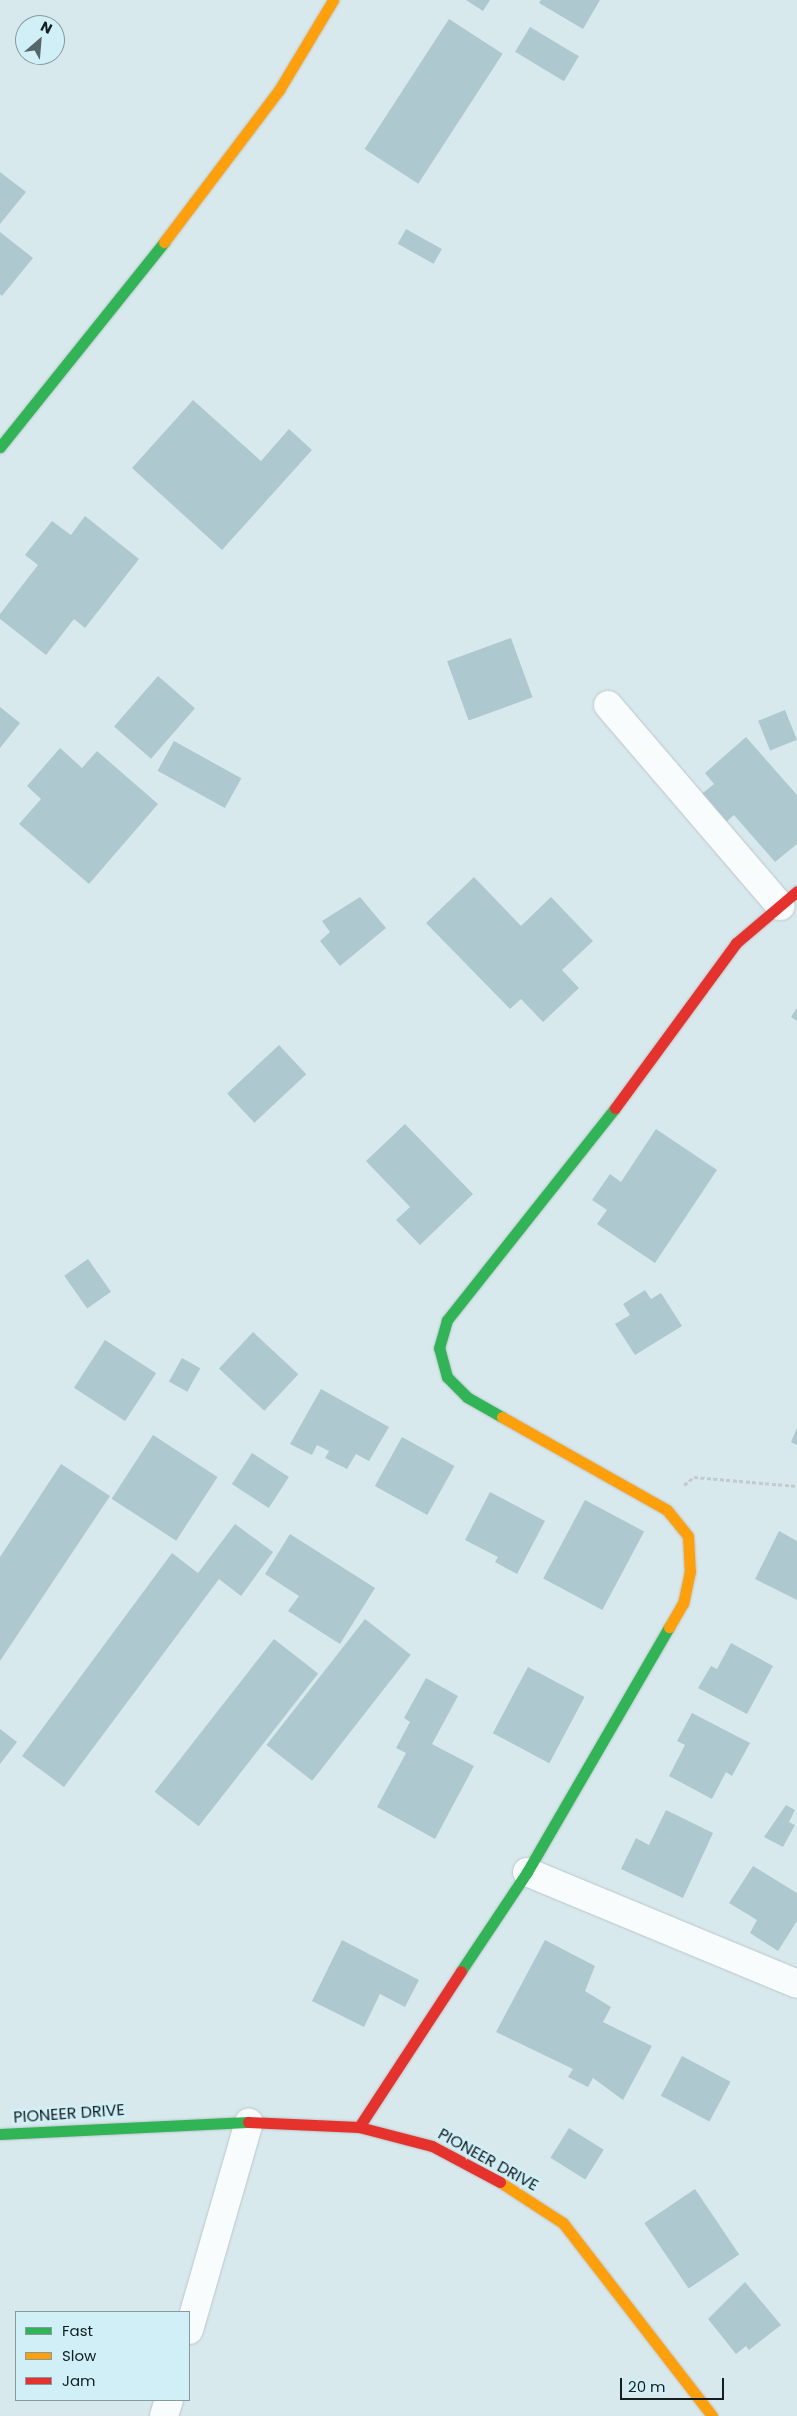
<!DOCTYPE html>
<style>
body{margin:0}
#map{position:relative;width:797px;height:2416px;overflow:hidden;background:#d8e9ee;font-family:Poppins,sans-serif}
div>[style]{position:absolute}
.building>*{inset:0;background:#adc8ce;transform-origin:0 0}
.path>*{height:3px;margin-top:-1.5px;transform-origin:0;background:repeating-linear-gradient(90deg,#c5cacc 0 4px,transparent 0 6.5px)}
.roads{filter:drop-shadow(0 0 1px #bac7ca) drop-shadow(0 0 1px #bac7ca)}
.street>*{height:28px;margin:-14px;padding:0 14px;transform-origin:14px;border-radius:14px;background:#f9fcfc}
.fast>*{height:11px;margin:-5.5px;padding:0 5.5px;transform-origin:5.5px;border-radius:5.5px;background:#30b455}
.slow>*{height:11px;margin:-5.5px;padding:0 5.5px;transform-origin:5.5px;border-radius:5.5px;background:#ff9f0a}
.jam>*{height:11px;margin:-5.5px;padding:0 5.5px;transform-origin:5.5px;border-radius:5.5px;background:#e5322d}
span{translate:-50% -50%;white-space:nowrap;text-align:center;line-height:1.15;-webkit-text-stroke:5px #d0eff6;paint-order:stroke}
.street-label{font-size:16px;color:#131e21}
.legend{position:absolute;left:15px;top:2311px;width:175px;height:90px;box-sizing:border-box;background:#d0eff6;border:1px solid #849ba1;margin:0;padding:6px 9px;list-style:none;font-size:15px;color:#131e21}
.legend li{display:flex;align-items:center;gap:10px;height:25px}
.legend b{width:25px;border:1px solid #849ba1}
.north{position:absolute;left:15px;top:15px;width:50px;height:50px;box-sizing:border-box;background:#d0eff6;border:1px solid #849ba1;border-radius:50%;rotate:27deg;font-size:14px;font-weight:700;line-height:20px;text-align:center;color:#131e21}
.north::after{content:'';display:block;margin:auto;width:18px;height:22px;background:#586569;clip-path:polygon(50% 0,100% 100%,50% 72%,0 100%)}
.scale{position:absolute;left:620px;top:2378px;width:104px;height:22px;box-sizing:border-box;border:2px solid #131e21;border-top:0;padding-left:6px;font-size:15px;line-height:18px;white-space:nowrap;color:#131e21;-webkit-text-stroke:4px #d0eff6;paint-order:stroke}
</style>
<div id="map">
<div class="building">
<i style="clip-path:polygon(466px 0,490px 0,483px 11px)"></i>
<i style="clip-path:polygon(541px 0,600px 0,583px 29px,539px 3px)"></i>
<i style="left:449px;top:19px;width:64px;height:155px;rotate:33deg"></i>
<i style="left:530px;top:27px;width:57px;height:29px;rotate:31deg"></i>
<i style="clip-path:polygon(0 172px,26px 192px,0 224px)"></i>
<i style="left:406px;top:229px;width:41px;height:17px;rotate:29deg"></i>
<i style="clip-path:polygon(0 232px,33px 258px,2px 296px,0 294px)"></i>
<i style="clip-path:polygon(193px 400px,261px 461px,289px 429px,312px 450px,222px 550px,132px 468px)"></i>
<i style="clip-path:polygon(85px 516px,139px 559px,85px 628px,74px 619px,46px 655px,0 619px,0 614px,38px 565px,25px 555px,52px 521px,71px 535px)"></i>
<i style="left:511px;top:638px;width:63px;height:68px;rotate:70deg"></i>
<i style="left:158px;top:676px;width:49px;height:67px;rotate:41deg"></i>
<i style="clip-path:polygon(0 707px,20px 723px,0 748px)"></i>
<i style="left:785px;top:710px;width:32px;height:29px;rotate:68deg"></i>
<i style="clip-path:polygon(746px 737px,797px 795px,797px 844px,775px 862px,734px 815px,724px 824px,699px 796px,714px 784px,705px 773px)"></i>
<i style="left:174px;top:741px;width:77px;height:34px;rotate:29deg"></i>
<i style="clip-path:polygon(60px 748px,82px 768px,97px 751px,158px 804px,89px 884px,19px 824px,41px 799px,27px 786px)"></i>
<i style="clip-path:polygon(474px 877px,521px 926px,551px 897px,593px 941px,562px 970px,579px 988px,543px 1022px,521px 999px,510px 1009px,426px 923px)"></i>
<i style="clip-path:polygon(360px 897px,386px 928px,340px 966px,320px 941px,330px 932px,322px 921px)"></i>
<i style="clip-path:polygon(797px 1008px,797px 1021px,791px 1017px)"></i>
<i style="left:279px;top:1045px;width:40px;height:71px;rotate:47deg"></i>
<i style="clip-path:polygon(405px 1124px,473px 1194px,420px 1245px,396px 1220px,410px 1207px,366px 1161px)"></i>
<i style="clip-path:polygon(656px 1129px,717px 1170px,655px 1263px,597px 1224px,607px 1210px,592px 1200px,610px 1174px,621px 1182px)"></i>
<i style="left:88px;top:1259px;width:40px;height:29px;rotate:55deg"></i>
<i style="clip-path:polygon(645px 1290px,651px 1299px,661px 1293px,682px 1326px,635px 1355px,615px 1324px,630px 1315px,623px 1304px)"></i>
<i style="left:253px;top:1332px;width:62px;height:50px;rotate:43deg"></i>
<i style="left:105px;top:1340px;width:61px;height:57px;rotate:33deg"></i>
<i style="left:182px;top:1358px;width:21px;height:27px;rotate:29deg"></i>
<i style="clip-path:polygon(321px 1389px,389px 1427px,369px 1461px,356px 1454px,347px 1469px,325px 1458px,329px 1451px,317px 1445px,312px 1455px,290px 1444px)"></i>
<i style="clip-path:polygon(797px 1428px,797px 1445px,791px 1442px)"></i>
<i style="left:153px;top:1435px;width:77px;height:76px;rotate:33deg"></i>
<i style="left:402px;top:1437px;width:60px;height:56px;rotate:29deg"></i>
<i style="left:252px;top:1453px;width:44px;height:37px;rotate:33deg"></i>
<i style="clip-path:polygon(61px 1464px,110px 1496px,0 1661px,0 1557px)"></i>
<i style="clip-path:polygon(490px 1492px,545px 1521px,517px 1574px,495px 1562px,498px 1557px,465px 1540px)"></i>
<i style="left:585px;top:1500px;width:67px;height:89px;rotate:28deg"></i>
<i style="clip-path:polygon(235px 1524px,273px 1552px,241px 1596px,219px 1579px,64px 1787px,22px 1756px,172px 1553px,198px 1573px)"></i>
<i style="clip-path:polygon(779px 1531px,797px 1541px,797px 1600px,755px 1579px)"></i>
<i style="clip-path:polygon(290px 1534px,375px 1588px,340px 1644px,288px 1611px,299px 1596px,265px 1574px)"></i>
<i style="left:365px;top:1619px;width:58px;height:160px;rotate:38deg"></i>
<i style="left:274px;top:1639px;width:56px;height:194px;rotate:38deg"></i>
<i style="clip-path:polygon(731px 1643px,773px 1666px,747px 1714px,698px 1688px,711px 1666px,717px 1669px)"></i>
<i style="left:528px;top:1667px;width:64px;height:75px;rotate:28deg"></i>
<i style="clip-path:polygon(426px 1678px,458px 1696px,432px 1744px,474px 1766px,435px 1839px,377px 1807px,406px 1753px,396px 1748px,410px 1722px,404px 1718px)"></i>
<i style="clip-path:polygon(692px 1713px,750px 1743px,732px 1776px,726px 1772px,712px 1799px,669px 1776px,685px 1745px,677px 1741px)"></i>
<i style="clip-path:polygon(0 1729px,17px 1742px,0 1764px)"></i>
<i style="clip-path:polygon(786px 1805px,795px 1810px,789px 1822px,795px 1825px,783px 1847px,764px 1837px)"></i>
<i style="clip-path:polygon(666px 1810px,713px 1833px,683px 1898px,621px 1869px,636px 1838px,649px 1845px)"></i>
<i style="clip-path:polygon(753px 1866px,797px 1893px,797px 1921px,778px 1951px,750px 1933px,757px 1920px,729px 1903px)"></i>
<i style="clip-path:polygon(342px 1940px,419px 1980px,405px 2007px,380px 1994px,364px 2027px,312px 2001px)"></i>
<i style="clip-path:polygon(545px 1940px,595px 1966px,585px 1991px,611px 2007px,603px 2022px,652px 2046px,623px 2100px,593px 2078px,588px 2087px,568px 2077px,573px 2069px,496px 2032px)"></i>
<i style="left:682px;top:2056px;width:55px;height:45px;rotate:28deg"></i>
<i style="left:569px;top:2128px;width:41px;height:35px;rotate:32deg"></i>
<i style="left:695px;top:2189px;width:79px;height:61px;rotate:56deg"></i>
<i style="clip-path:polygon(745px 2282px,781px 2325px,749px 2350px,746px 2346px,736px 2354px,708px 2319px)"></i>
</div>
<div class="path">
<i style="left:684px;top:1485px;width:13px;rotate:-39deg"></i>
<i style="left:694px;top:1477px;width:103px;rotate:5deg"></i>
</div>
<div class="roads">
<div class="street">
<i style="left:608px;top:705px;width:265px;rotate:49.4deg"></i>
<i style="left:527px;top:1872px;width:292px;rotate:22.5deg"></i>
<i style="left:189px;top:2330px;width:216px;rotate:-73.9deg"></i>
<i style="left:164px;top:2416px;width:17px;rotate:-73deg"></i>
</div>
<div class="fast">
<i style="left:0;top:447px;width:263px;rotate:-51.3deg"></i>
<i style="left:502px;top:1417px;width:40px;rotate:-150.3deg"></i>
<i style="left:467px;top:1397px;width:28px;rotate:-135deg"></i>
<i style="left:447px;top:1377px;width:30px;rotate:-105deg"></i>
<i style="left:439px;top:1348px;width:29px;rotate:-74deg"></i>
<i style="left:447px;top:1320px;width:270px;rotate:-51.6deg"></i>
<i style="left:461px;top:1971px;width:119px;rotate:-56.3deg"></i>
<i style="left:527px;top:1872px;width:283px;rotate:-59.9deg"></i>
<i style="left:0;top:2134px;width:248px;rotate:-2.8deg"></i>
</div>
<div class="slow">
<i style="left:164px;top:242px;width:191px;rotate:-52.9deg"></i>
<i style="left:279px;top:90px;width:105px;rotate:-59deg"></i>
<i style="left:502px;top:1417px;width:189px;rotate:29.4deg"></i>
<i style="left:667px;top:1510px;width:33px;rotate:51deg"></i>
<i style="left:688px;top:1536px;width:35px;rotate:87deg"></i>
<i style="left:690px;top:1571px;width:33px;rotate:102deg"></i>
<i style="left:683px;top:1603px;width:28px;rotate:120deg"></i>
<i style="left:500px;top:2182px;width:75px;rotate:33.1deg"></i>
<i style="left:563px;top:2223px;width:244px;rotate:52.3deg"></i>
</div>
<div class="jam">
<i style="left:615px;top:1108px;width:205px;rotate:-53.7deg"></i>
<i style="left:736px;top:943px;width:80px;rotate:-40.4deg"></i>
<i style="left:248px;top:2122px;width:111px;rotate:2.6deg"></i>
<i style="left:359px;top:2127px;width:75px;rotate:14.6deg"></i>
<i style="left:432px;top:2146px;width:77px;rotate:27.9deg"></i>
<i style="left:359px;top:2127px;width:186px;rotate:-56.8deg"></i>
</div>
</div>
<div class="street-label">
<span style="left:69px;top:2114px;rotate:-4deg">PIONEER DRIVE</span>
<span style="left:488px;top:2160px;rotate:29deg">PIONEER DRIVE</span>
</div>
<ul class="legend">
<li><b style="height:6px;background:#30b455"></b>Fast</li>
<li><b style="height:6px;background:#ff9f0a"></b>Slow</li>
<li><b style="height:6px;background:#e5322d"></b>Jam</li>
</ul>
<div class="north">N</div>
<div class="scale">20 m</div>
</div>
